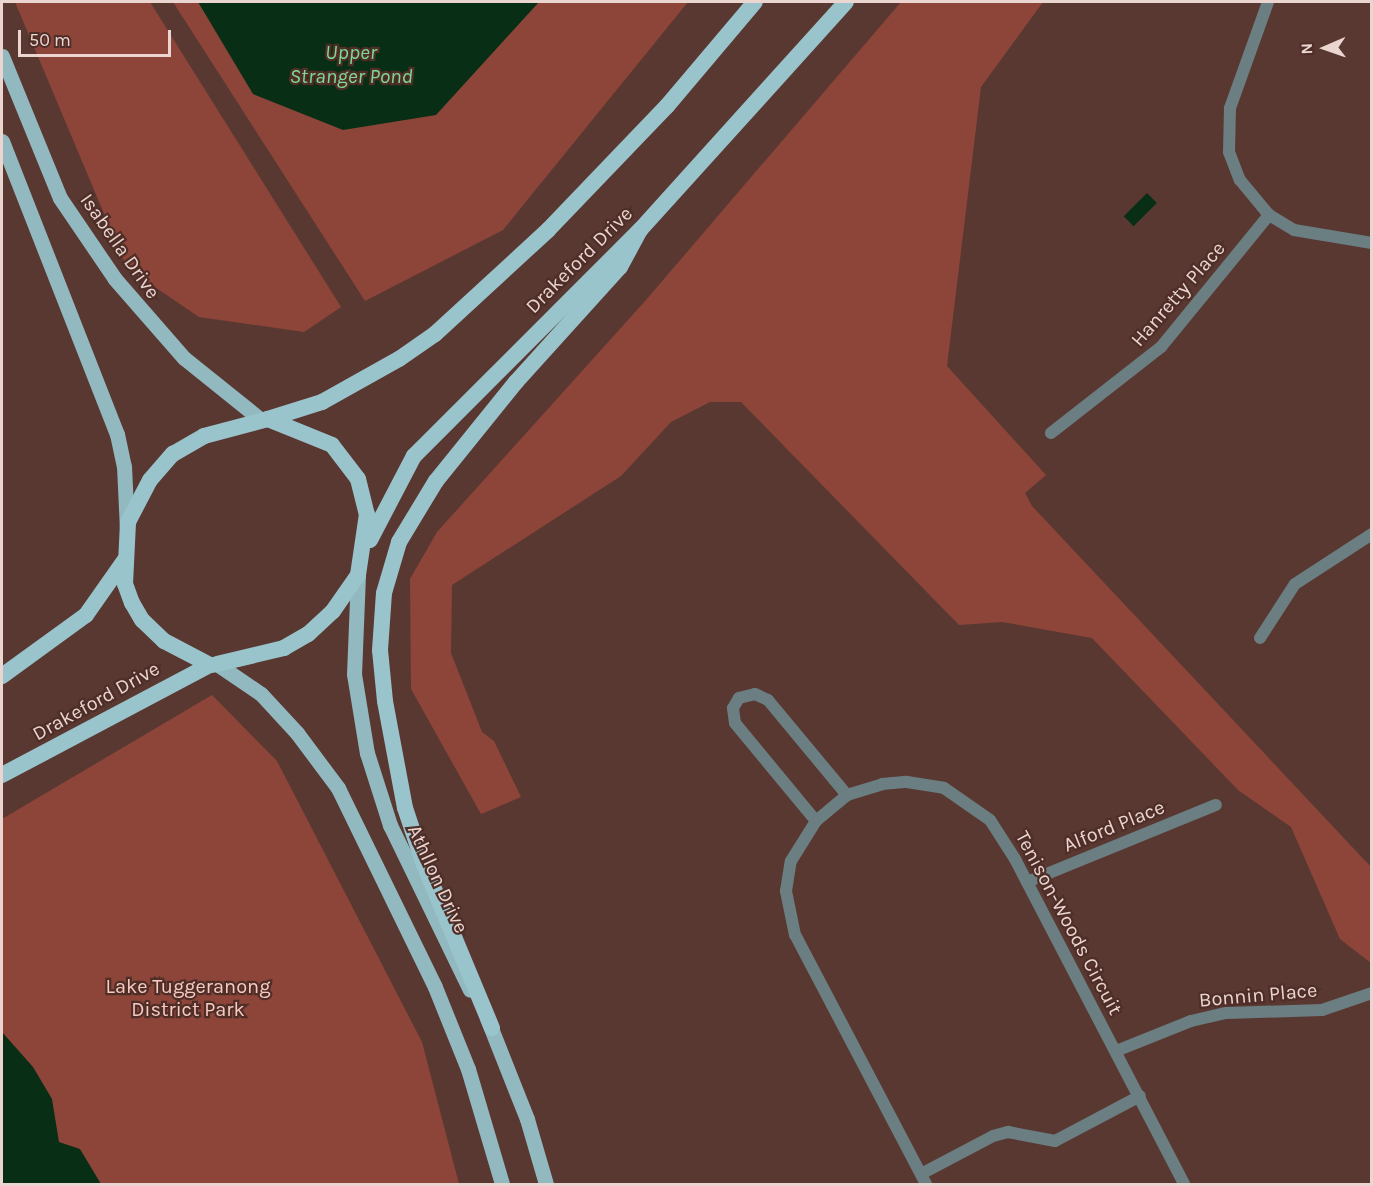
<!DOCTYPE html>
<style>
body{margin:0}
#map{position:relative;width:1373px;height:1186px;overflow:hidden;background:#5a3832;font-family:Karla,sans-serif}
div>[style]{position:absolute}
.green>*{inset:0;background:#8e4539}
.water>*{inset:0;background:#082e15;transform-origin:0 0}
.minor>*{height:12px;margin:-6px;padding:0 6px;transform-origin:6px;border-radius:6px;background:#6b7e82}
.primary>*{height:15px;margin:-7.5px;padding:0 7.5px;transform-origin:7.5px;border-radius:7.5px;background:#92b8c0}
.trunk>*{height:16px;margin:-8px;padding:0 8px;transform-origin:8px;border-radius:8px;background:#99c4cc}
span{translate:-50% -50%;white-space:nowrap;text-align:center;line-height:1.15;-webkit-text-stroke:4.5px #4f2e28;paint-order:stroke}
.street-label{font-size:20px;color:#ead5d0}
.park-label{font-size:20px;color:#f8cac1}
.water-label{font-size:21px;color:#7dda94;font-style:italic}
.frame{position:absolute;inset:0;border:3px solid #ead5d0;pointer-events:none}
.north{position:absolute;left:1295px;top:18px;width:60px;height:60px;-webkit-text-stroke:4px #4f2e28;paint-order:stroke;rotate:268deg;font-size:16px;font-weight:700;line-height:24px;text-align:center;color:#ead5d0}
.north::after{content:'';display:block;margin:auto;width:21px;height:27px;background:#ead5d0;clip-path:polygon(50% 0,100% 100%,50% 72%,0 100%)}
.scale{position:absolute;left:18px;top:30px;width:153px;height:27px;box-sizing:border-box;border:3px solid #ead5d0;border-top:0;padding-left:8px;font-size:18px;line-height:21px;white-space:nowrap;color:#ead5d0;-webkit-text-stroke:4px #4f2e28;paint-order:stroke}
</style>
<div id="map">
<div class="green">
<i style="clip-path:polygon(15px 2px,150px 2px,341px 307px,304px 332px,199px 317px,127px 268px)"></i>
<i style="clip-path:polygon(173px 2px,688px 2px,503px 230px,365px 301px)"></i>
<i style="clip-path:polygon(901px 2px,1043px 2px,981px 87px,947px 366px,1046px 475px,1025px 493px,1032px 506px,1371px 867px,1371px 963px,1340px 939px,1291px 827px,1238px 790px,1092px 638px,1002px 622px,959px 625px,741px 402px,710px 402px,671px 422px,621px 476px,452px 585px,451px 653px,482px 732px,494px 741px,521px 797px,481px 814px,411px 689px,410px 579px,437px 532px,646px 300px)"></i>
<i style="clip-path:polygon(212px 695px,277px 761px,422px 1042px,459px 1184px,2px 1184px,2px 819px)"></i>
</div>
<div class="water">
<i style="clip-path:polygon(198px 2px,539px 2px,436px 115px,343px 130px,253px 94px)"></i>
<i style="left:1147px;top:193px;width:14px;height:33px;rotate:45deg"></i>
<i style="clip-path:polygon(2px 1032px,33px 1067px,52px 1099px,59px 1142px,80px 1149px,101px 1184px,2px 1184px)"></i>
</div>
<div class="minor">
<i style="left:1268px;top:2px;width:113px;rotate:109.7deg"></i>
<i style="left:1230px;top:108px;width:44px;rotate:91.3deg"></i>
<i style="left:1229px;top:152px;width:30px;rotate:69deg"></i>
<i style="left:1240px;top:180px;width:45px;rotate:50.4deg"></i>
<i style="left:1269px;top:215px;width:29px;rotate:31deg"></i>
<i style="left:1294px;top:230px;width:79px;rotate:9.5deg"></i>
<i style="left:1051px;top:433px;width:140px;rotate:-38deg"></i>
<i style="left:1161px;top:347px;width:171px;rotate:-50.7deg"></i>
<i style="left:1260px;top:638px;width:64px;rotate:-57.1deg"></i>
<i style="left:1295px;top:584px;width:92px;rotate:-33deg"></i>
<i style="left:816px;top:821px;width:127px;rotate:-129.6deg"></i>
<i style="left:735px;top:723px;width:15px;rotate:-98deg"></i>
<i style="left:733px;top:708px;width:12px;rotate:-59deg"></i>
<i style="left:739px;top:698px;width:16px;rotate:-14deg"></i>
<i style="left:755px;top:694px;width:14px;rotate:25deg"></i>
<i style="left:768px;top:700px;width:124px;rotate:50.3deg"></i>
<i style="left:1027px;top:882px;width:204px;rotate:-22.2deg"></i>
<i style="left:1116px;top:1051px;width:81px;rotate:-21.8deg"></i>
<i style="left:1191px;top:1021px;width:37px;rotate:-13deg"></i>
<i style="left:1227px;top:1013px;width:95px;rotate:-1.8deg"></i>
<i style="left:1322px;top:1010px;width:53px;rotate:-18.8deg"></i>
<i style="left:921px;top:1174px;width:81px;rotate:-27.8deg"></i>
<i style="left:993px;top:1136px;width:16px;rotate:-15deg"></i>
<i style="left:1008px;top:1132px;width:48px;rotate:10.8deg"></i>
<i style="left:1055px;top:1141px;width:96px;rotate:-27.9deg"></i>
<i style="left:926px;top:1184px;width:281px;rotate:-117.7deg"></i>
<i style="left:795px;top:935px;width:45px;rotate:-101.6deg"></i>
<i style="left:786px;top:891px;width:30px;rotate:-81deg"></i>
<i style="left:791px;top:861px;width:47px;rotate:-58deg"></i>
<i style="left:816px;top:821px;width:40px;rotate:-40deg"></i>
<i style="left:847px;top:795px;width:37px;rotate:-17deg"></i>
<i style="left:882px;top:784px;width:25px;rotate:-5deg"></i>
<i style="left:907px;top:782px;width:37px;rotate:9deg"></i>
<i style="left:944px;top:788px;width:56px;rotate:34.8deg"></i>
<i style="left:990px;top:820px;width:46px;rotate:57.3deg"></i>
<i style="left:1015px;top:859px;width:366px;rotate:62.5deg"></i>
</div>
<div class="primary">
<i style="left:2px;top:56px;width:153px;rotate:67.8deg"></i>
<i style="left:60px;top:198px;width:98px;rotate:55.8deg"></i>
<i style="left:115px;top:279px;width:105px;rotate:48.9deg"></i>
<i style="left:184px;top:358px;width:99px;rotate:38.8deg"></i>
<i style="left:2px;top:141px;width:315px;rotate:68.6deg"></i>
<i style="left:117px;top:434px;width:33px;rotate:78deg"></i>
<i style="left:124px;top:466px;width:63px;rotate:87.3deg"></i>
<i style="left:358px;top:575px;width:99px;rotate:92.3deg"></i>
<i style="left:354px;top:674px;width:80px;rotate:80.7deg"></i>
<i style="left:367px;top:753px;width:76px;rotate:72.3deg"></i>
<i style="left:390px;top:825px;width:183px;rotate:64.1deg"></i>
<i style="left:210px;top:665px;width:7px;rotate:-8deg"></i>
<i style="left:217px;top:664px;width:53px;rotate:34.3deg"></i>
<i style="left:261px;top:694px;width:53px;rotate:47.3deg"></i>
<i style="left:297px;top:733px;width:69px;rotate:53.3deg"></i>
<i style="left:338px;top:788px;width:221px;rotate:64deg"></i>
<i style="left:435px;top:987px;width:88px;rotate:68.1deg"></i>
<i style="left:468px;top:1069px;width:120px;rotate:73.5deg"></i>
<i style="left:487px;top:1018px;width:109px;rotate:68.4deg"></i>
<i style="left:527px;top:1119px;width:68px;rotate:73.7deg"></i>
</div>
<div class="trunk">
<i style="left:268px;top:419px;width:57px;rotate:-17.5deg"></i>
<i style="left:322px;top:402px;width:88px;rotate:-29.2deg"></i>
<i style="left:399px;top:359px;width:44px;rotate:-34.8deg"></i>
<i style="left:435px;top:334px;width:154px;rotate:-42.6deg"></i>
<i style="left:548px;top:230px;width:172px;rotate:-46.2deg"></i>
<i style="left:667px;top:106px;width:136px;rotate:-49.8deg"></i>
<i style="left:370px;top:540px;width:95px;rotate:-62.4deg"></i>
<i style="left:414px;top:456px;width:320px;rotate:-45deg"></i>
<i style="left:640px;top:230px;width:307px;rotate:-47.9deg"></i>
<i style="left:210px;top:665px;width:52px;rotate:-152.4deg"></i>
<i style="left:164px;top:641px;width:30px;rotate:-136deg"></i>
<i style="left:142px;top:620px;width:20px;rotate:-120deg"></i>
<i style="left:132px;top:603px;width:20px;rotate:-110deg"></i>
<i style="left:125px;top:584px;width:62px;rotate:-87.2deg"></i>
<i style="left:128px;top:522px;width:47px;rotate:-62.4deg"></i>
<i style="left:150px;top:480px;width:35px;rotate:-49deg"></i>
<i style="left:173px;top:454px;width:36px;rotate:-30deg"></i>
<i style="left:204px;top:436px;width:66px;rotate:-14.9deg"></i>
<i style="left:268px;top:419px;width:69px;rotate:22.1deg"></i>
<i style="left:332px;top:445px;width:43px;rotate:52.6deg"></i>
<i style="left:358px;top:479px;width:36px;rotate:76deg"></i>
<i style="left:367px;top:514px;width:62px;rotate:98.4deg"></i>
<i style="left:358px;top:575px;width:44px;rotate:124.8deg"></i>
<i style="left:333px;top:611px;width:34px;rotate:137deg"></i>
<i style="left:308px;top:634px;width:28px;rotate:150deg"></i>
<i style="left:284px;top:648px;width:69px;rotate:166.6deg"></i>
<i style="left:2px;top:676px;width:104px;rotate:-36deg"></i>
<i style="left:86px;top:615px;width:66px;rotate:-54.9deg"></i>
<i style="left:2px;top:775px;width:235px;rotate:-27.9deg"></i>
<i style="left:492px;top:1028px;width:177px;rotate:-112.6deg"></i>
<i style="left:424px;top:865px;width:60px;rotate:-108.4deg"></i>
<i style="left:405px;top:808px;width:109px;rotate:-100.6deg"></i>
<i style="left:385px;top:701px;width:51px;rotate:-95.6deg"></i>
<i style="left:380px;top:650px;width:57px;rotate:-86deg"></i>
<i style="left:384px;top:593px;width:53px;rotate:-73.6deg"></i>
<i style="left:399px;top:542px;width:71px;rotate:-58.8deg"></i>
<i style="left:436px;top:481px;width:127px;rotate:-51.1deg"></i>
<i style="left:516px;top:382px;width:155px;rotate:-47.9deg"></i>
<i style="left:620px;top:267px;width:42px;rotate:-61.6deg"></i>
</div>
<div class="street-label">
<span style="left:120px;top:246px;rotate:55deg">Isabella Drive</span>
<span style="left:579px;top:260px;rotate:-45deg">Drakeford Drive</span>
<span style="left:1178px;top:294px;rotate:-49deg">Hanretty Place</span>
<span style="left:96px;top:701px;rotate:-29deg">Drakeford Drive</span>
<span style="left:1114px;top:826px;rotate:-22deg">Alford Place</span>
<span style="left:438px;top:879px;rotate:65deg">Athllon Drive</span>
<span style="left:1069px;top:923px;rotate:62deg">Tenison-Woods Circuit</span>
<span style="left:1258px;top:995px;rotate:-5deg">Bonnin Place</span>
</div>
<div class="park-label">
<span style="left:188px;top:998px">Lake Tuggeranong<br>District Park</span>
</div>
<div class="water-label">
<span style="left:351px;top:64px">Upper<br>Stranger Pond</span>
</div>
<div class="frame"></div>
<div class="north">N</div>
<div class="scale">50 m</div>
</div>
